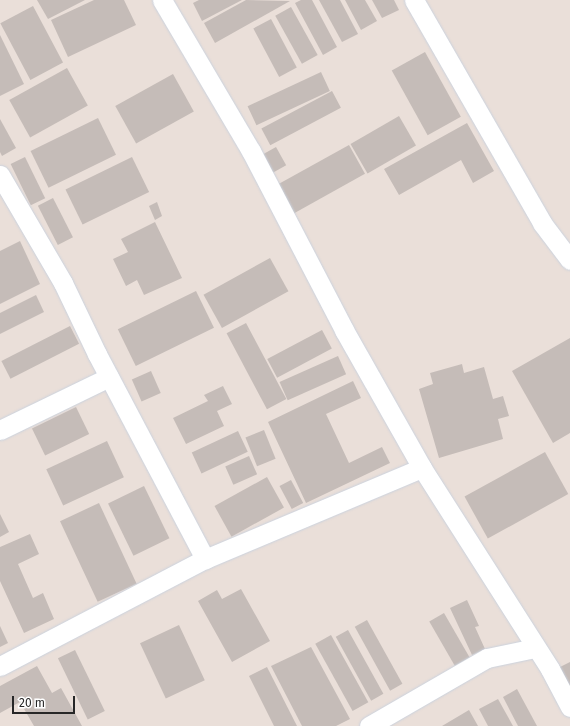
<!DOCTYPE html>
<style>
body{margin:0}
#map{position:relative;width:570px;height:726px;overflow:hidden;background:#eadfd9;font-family:"Fira Sans",sans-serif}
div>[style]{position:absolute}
.building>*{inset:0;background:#c5bcb8;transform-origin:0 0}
.roads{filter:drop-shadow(0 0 1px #cbd2dd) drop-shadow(0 0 1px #cbd2dd)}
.minor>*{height:19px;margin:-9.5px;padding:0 9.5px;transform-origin:9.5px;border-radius:9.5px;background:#fff}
span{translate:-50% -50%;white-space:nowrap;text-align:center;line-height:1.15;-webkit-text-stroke:3.5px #fff;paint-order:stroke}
.scale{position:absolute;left:12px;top:696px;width:63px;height:18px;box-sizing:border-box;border:2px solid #272727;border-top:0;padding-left:5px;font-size:12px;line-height:14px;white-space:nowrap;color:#272727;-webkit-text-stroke:3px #fff;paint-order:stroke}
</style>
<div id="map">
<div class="building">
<i style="clip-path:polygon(37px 0,85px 0,48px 19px)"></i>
<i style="clip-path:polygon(94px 0,124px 0,136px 25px,68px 57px,51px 20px)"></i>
<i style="clip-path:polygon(199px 0,242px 0,202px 21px,193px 3px)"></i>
<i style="clip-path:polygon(246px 0,290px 1px,215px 43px,204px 23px)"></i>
<i style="clip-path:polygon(301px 0,312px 0,337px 47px,323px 55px,295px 3px)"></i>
<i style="clip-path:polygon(319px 0,340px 0,358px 34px,342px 42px)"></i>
<i style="clip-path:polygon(345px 0,365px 0,377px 21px,361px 30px)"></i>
<i style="clip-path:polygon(372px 0,394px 0,399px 10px,382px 18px)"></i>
<i style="left:33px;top:6px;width:64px;height:37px;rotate:62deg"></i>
<i style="left:291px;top:7px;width:55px;height:18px;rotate:61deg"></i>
<i style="left:271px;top:19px;width:55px;height:20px;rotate:62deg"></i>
<i style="clip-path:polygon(0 35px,24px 84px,0 96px)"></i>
<i style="left:425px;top:52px;width:74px;height:38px;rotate:61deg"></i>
<i style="left:67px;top:68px;width:43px;height:66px;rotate:61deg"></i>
<i style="left:321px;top:72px;width:21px;height:81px;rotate:65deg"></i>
<i style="left:173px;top:74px;width:43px;height:66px;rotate:61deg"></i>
<i style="left:332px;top:91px;width:19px;height:80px;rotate:62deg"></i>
<i style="left:399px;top:116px;width:34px;height:56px;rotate:60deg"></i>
<i style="left:98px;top:118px;width:41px;height:75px;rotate:64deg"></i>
<i style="clip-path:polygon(0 119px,16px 148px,2px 156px,0 152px)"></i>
<i style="clip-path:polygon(467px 123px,494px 171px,473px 183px,461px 160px,399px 195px,384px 169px)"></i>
<i style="left:349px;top:145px;width:33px;height:81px;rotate:61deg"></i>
<i style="left:276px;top:147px;width:21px;height:21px;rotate:61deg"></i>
<i style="left:25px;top:157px;width:46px;height:16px;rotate:64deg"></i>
<i style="left:132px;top:157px;width:39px;height:74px;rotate:64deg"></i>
<i style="left:53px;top:198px;width:44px;height:17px;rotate:63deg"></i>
<i style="clip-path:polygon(157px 202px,162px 216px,155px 220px,149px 206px)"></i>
<i style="clip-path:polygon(155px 222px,182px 278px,144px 295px,137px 280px,126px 286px,113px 259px,128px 252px,121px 239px)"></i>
<i style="clip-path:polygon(20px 241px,40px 284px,0 304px,0 251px)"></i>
<i style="left:270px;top:258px;width:38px;height:76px;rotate:61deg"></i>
<i style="left:196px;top:291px;width:41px;height:87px;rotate:64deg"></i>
<i style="clip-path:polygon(36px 295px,44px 312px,0 334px,0 313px)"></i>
<i style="left:246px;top:323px;width:86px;height:22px;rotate:62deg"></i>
<i style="left:70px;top:326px;width:20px;height:77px;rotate:63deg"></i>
<i style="left:322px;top:330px;width:21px;height:62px;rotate:62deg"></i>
<i style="clip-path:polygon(570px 338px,570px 433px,553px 443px,512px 371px)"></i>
<i style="left:338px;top:356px;width:20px;height:64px;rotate:66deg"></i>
<i style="clip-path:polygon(462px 364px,464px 373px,484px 367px,493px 399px,503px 396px,509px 416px,498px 419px,503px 439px,439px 458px,419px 389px,433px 384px,430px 373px)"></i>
<i style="left:151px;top:371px;width:24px;height:21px;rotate:66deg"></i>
<i style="clip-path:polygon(353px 381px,361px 398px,326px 414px,349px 463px,382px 447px,390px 463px,306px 503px,268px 422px)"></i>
<i style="clip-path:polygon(223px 386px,232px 404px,217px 411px,224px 426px,186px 444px,173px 418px,208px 401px,204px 395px)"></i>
<i style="left:76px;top:407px;width:30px;height:49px;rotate:64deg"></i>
<i style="left:264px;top:430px;width:31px;height:20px;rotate:68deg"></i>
<i style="left:238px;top:431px;width:23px;height:51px;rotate:65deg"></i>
<i style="left:107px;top:441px;width:40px;height:67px;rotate:65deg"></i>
<i style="left:545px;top:452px;width:48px;height:92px;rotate:61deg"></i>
<i style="left:249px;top:456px;width:20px;height:26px;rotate:66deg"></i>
<i style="left:267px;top:477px;width:35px;height:60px;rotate:61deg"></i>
<i style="left:291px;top:480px;width:26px;height:13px;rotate:62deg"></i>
<i style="left:144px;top:486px;width:58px;height:40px;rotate:64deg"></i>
<i style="left:99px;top:503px;width:89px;height:43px;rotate:65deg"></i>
<i style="clip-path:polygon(0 514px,9px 532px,0 537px)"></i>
<i style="clip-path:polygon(30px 534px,39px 554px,18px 564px,33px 598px,43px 593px,54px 619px,24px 633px,0 581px,0 547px)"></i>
<i style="clip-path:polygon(241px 589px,270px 641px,232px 662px,198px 601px,217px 590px,222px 599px)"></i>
<i style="clip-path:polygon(467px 600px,479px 626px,475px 627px,485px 649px,472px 655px,450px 608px)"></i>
<i style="left:444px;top:613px;width:51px;height:17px;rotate:60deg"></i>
<i style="left:367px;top:620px;width:73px;height:14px;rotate:61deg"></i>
<i style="left:179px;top:625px;width:61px;height:43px;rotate:65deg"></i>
<i style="clip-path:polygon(0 626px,8px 643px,0 647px)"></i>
<i style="left:348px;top:630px;width:73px;height:14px;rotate:61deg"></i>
<i style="left:331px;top:635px;width:77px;height:18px;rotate:61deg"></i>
<i style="clip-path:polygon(311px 647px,350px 719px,336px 726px,302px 726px,271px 666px)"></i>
<i style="left:75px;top:650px;width:68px;height:19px;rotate:64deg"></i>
<i style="clip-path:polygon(570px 662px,570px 703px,554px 670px)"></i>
<i style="clip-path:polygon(37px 666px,52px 693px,61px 688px,82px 726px,34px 726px,20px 702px,0 713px,0 686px)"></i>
<i style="clip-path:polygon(267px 667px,297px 726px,274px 726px,249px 676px)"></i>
<i style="clip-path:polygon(517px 689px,537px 726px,518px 726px,503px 697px)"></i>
<i style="clip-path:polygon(498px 699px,513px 726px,488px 726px,479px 709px)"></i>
<i style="clip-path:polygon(469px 710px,478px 726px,442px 726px)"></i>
</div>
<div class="roads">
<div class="minor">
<i style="left:162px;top:0;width:175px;rotate:59.5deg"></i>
<i style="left:251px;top:151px;width:202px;rotate:62.5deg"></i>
<i style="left:344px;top:330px;width:159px;rotate:60.5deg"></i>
<i style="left:422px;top:468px;width:238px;rotate:57.5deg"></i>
<i style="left:550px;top:669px;width:43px;rotate:62.2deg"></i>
<i style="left:414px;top:0;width:257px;rotate:60.1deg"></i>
<i style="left:542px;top:223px;width:46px;rotate:52.9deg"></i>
<i style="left:0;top:175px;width:125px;rotate:59.7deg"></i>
<i style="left:63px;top:283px;width:79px;rotate:64.4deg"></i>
<i style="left:97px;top:354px;width:232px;rotate:62.2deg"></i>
<i style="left:0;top:430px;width:121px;rotate:-25.9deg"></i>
<i style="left:0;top:666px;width:231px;rotate:-27.6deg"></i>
<i style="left:205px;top:559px;width:235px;rotate:-22.8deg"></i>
<i style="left:369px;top:726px;width:136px;rotate:-30deg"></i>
<i style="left:487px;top:658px;width:49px;rotate:-11.8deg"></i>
</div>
</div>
<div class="scale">20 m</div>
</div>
